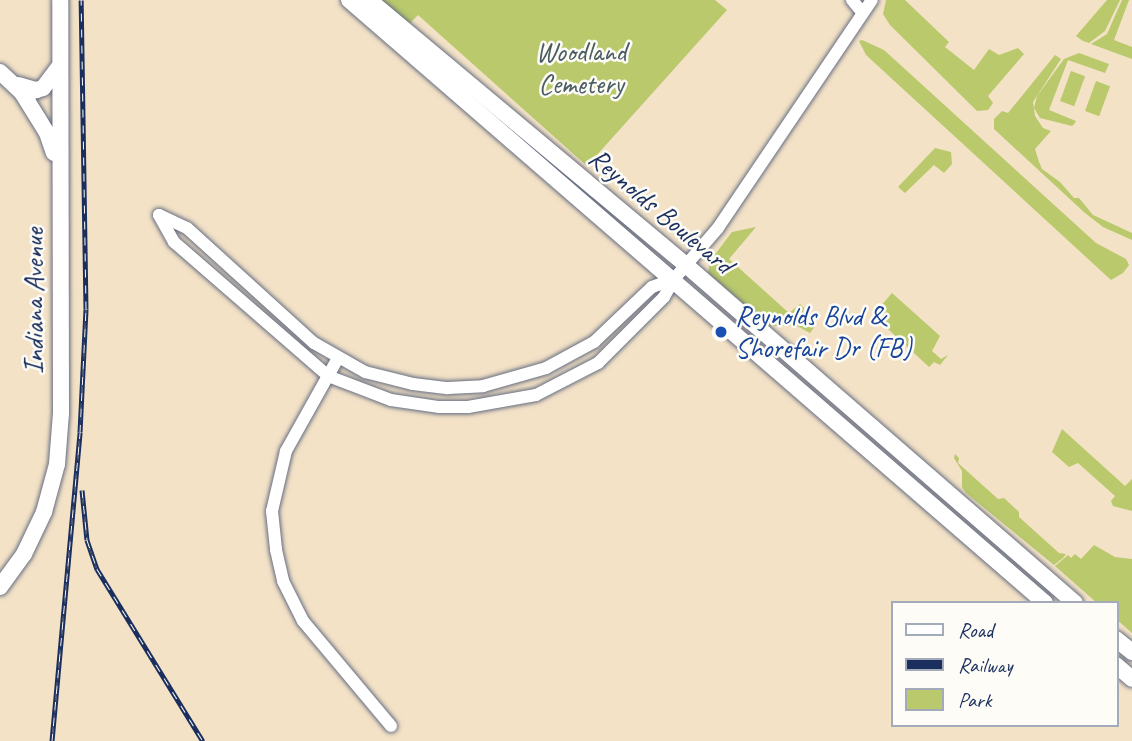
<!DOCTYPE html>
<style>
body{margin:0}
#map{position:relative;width:1132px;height:741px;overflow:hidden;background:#f3e2c6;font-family:Caveat,sans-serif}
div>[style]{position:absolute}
.green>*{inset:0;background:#b9c96c;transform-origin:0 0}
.roads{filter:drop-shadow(0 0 2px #676e82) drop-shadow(0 0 2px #676e82)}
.minor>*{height:12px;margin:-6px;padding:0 6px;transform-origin:6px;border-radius:6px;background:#fff}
.major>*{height:16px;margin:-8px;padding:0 8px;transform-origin:8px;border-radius:8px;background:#fff}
.rail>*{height:5px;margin-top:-2.5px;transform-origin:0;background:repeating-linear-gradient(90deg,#fdfcf7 0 8px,#1b2f5e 0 16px);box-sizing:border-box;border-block:2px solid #1b2f5e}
.dots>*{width:19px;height:19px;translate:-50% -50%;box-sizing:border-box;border:4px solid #fdfcf7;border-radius:50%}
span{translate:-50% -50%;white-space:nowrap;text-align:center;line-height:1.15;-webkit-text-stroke:5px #fdfcf7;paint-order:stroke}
.park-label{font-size:28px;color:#4a5d62}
.street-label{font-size:28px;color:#1b2f5e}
.transit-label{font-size:28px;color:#164399}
.left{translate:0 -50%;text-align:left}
.legend{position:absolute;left:891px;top:601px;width:228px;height:126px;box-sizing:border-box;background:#fdfcf7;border:2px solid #a3aaba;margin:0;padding:9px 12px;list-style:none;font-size:21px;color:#1b2f5e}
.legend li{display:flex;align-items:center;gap:14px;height:35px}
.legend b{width:35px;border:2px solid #a3aaba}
</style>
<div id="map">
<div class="green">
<i style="clip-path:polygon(380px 0,715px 0,727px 10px,587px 166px,418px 15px,408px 25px)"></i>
<i style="clip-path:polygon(886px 0,905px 0,949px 42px,945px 47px,974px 70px,989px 49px,999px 55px,1018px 48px,1024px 54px,988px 96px,993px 103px,988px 110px,977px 111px,890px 25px,883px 14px)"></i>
<i style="clip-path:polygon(1107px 0,1120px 0,1105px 31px,1089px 43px,1083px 41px,1076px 36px)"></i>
<i style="clip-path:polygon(1122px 0,1129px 0,1114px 40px,1132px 47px,1132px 59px,1091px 44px,1107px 34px)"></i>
<i style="clip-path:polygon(862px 40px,884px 50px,1096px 243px,1126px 259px,1129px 265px,1123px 273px,1111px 280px,866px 55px,859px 41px)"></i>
<i style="clip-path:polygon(1079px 53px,1109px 64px,1105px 73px,1068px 60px,1049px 110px,1076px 121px,1075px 123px,1072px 126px,1040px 118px,1034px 108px,1037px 96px,1064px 59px)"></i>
<i style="clip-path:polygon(1055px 55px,1061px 59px,1033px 102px,1035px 116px,1043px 128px,1051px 131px,1035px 149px,1039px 162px,1042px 169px,1060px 182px,1074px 198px,1079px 198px,1093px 215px,1132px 233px,1132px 240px,1103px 227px,1085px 213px,994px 129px,994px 119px,1002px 111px,1008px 113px)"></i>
<i style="left:1071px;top:71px;width:15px;height:32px;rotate:20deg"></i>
<i style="left:1096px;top:81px;width:15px;height:32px;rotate:20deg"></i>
<i style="clip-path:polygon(935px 148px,951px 152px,952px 164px,944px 173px,934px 165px,905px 193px,898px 187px)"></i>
<i style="clip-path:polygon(756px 227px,729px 259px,789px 313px,800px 304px,804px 308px,803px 314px,815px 326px,810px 333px,797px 326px,769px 326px,708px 273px,710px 261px,732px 232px)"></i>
<i style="clip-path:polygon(892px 293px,940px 336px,932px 351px,941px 359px,948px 355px,940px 365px,934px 362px,929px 367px,873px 315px)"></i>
<i style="clip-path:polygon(1062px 429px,1125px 486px,1132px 479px,1132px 511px,1113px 506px,1111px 501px,1115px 496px,1078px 463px,1069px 467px,1052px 452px)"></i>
<i style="clip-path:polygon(955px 454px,959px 458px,958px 463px,998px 499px,1004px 498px,1019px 512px,1019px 517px,1059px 553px,1066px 554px,1063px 558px,1054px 565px,966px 493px,962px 487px,962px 471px,954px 458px)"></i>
<i style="clip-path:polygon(1094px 545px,1115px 557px,1132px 559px,1132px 633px,1116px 619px,1116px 603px,1097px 603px,1055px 566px,1068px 555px,1071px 558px,1075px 554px,1081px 559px)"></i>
</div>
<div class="roads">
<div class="minor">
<i style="left:852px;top:0;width:16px;rotate:50deg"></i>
<i style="left:159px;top:215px;width:31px;rotate:61deg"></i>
<i style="left:174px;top:242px;width:204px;rotate:41deg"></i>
<i style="left:328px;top:376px;width:67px;rotate:20.9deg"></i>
<i style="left:391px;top:400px;width:49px;rotate:8.3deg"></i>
<i style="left:439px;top:407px;width:29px"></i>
<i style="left:468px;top:407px;width:69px;rotate:-10deg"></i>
<i style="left:536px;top:395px;width:70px;rotate:-27.3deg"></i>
<i style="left:598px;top:363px;width:93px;rotate:-45deg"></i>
<i style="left:664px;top:297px;width:21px;rotate:-61deg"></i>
<i style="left:674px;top:279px;width:67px;rotate:-49.2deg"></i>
<i style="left:718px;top:228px;width:275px;rotate:-56deg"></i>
<i style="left:159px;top:215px;width:31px;rotate:25deg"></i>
<i style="left:187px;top:228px;width:171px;rotate:42.2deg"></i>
<i style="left:314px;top:343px;width:59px;rotate:29.6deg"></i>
<i style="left:365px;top:372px;width:49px;rotate:14deg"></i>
<i style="left:413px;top:384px;width:35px;rotate:7deg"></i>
<i style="left:448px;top:388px;width:35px;rotate:-3deg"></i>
<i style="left:483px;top:386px;width:66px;rotate:-15.9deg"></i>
<i style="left:546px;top:368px;width:55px;rotate:-28.4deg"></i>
<i style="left:594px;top:342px;width:80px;rotate:-43.5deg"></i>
<i style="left:652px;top:287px;width:23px;rotate:-20deg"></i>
<i style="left:338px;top:358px;width:107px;rotate:119.2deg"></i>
<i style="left:286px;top:451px;width:62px;rotate:103.1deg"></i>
<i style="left:272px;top:511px;width:39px;rotate:84deg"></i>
<i style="left:276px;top:550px;width:32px;rotate:77deg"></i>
<i style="left:283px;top:581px;width:45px;rotate:63.4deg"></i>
<i style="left:303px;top:621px;width:137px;rotate:50deg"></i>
</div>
<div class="major">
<i style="left:349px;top:0;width:921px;rotate:40.9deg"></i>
<i style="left:369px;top:0;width:415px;rotate:39.9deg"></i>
<i style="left:687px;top:266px;width:514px;rotate:40.98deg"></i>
<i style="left:0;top:72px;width:38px;rotate:43deg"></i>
<i style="left:18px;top:85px;width:19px;rotate:16deg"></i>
<i style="left:36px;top:90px;width:7px;rotate:-16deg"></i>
<i style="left:43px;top:88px;width:26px;rotate:-53deg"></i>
<i style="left:21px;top:91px;width:49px;rotate:58.2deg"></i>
<i style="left:47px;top:133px;width:21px;rotate:71deg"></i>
<i style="left:0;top:587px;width:41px;rotate:-54deg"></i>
<i style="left:24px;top:554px;width:47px;rotate:-64.5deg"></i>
<i style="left:44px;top:512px;width:50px;rotate:-74.8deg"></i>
<i style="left:57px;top:464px;width:51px;rotate:-85.5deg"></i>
<i style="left:61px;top:413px;width:413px;rotate:-90.1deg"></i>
<i style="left:1116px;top:639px;width:21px;rotate:39deg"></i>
<i style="left:1116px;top:665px;width:21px;rotate:41deg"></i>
</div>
</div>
<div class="rail">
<i style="left:82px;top:490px;width:50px;rotate:84.3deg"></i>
<i style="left:87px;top:540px;width:31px;rotate:71deg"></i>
<i style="left:97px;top:569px;width:202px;rotate:58.4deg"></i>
<i style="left:52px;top:741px;width:310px;rotate:-84.8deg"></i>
<i style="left:80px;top:432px;width:123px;rotate:-87.2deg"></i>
<i style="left:86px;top:309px;width:309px;rotate:-90.9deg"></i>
</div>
<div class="dots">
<i style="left:721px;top:332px;background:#1a4fb4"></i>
</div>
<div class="park-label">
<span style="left:581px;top:68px">Woodland<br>Cemetery</span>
</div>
<div class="street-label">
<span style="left:661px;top:211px;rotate:40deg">Reynolds Boulevard</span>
<span style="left:34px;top:301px;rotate:-90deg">Indiana Avenue</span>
</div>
<div class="transit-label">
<span class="left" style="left:735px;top:332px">Reynolds Blvd &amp;<br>Shorefair Dr (FB)</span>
</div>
<ul class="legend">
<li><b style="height:9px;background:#fff"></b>Road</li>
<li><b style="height:9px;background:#1b2f5e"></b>Railway</li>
<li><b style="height:19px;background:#b9c96c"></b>Park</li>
</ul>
</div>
